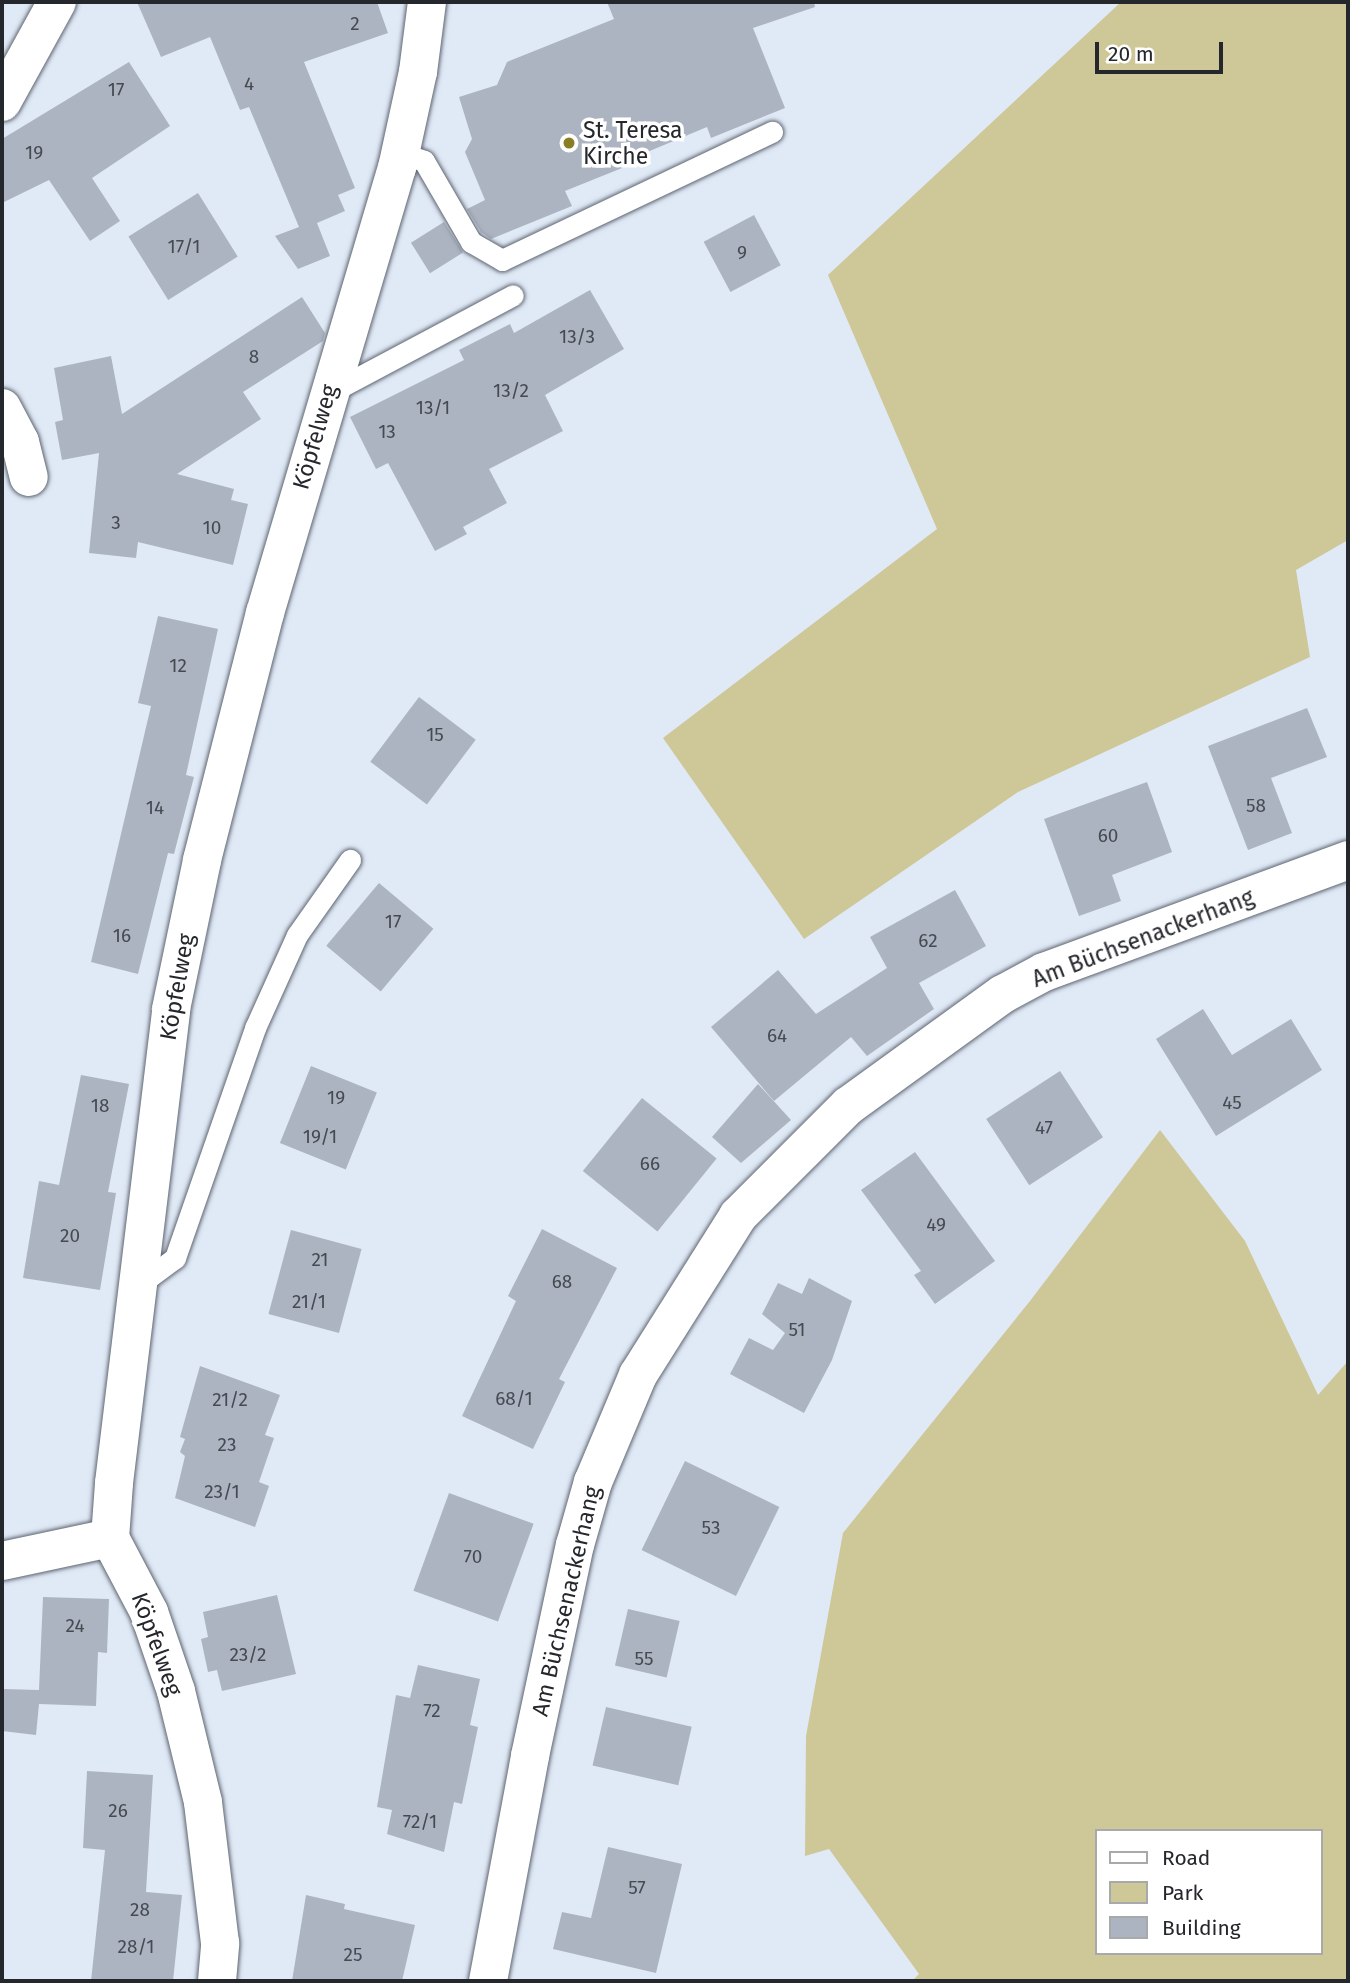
<!DOCTYPE html>
<meta charset="utf-8">
<style>
body{margin:0}
#map{position:relative;width:1350px;height:1983px;overflow:hidden;background:#e0e9f6;font-family:"Fira Sans",sans-serif}
div>[style]{position:absolute}
.green>*{inset:0;background:#cec797}
.building>*{inset:0;background:#acb4c1;transform-origin:0 0}
.roads{filter:drop-shadow(0 0 2px #5d6570) drop-shadow(0 0 2px #5d6570)}
.lane>*{height:21px;margin:-10.5px;padding:0 10.5px;transform-origin:10.5px;border-radius:10.5px;background:#fff}
.street>*{height:38px;margin:-19px;padding:0 19px;transform-origin:19px;border-radius:19px;background:#fff}
.dots>*{width:19px;height:19px;translate:-50% -50%;box-sizing:border-box;border:4px solid #fff;border-radius:50%}
span{translate:-50% -50%;white-space:nowrap;text-align:center;line-height:1.15;-webkit-text-stroke:7px #fff;paint-order:stroke}
.number-label{font-size:19px;color:#464a51}
.number-label span{-webkit-text-stroke-width:0}
.poi-label{font-size:23px;color:#24272c}
.left{translate:0 -50%;text-align:left}
.street-label{font-size:23px;color:#24272c}
.frame{position:absolute;inset:0;border:4px solid #24272c;pointer-events:none}
.legend{position:absolute;left:1095px;top:1829px;width:228px;height:126px;box-sizing:border-box;background:#fff;border:2px solid #a7a9ab;margin:0;padding:9px 12px;list-style:none;font-size:21px;color:#24272c}
.legend li{display:flex;align-items:center;gap:14px;height:35px}
.legend b{width:35px;border:2px solid #a7a9ab}
.scale{position:absolute;left:1095px;top:42px;width:128px;height:32px;box-sizing:border-box;border:4px solid #24272c;border-top:0;padding-left:9px;font-size:21px;line-height:24px;white-space:nowrap;color:#24272c;-webkit-text-stroke:5px #fff;paint-order:stroke}
</style>
<div id="map">
<div class="green">
<i style="clip-path:polygon(1121px 2px,1348px 2px,1348px 540px,1296px 570px,1310px 657px,1018px 792px,804px 939px,663px 738px,937px 529px,828px 275px)"></i>
<i style="clip-path:polygon(evenodd,1160px 1130px,1245px 1241px,1318px 1395px,1348px 1361px,1348px 1981px,912px 1981px,919px 1974px,829px 1849px,805px 1856px,806px 1736px,843px 1533px,1030px 1301px,1160px 1130px,1096px 1831px,1320px 1831px,1320px 1953px,1096px 1953px,1096px 1831px)"></i>
</div>
<div class="building">
<i style="clip-path:polygon(137px 2px,377px 2px,388px 33px,304px 62px,355px 188px,338px 195px,345px 211px,317px 223px,330px 256px,298px 269px,275px 236px,299px 227px,249px 107px,240px 110px,210px 37px,161px 57px)"></i>
<i style="clip-path:polygon(607px 2px,814px 2px,815px 7px,753px 28px,785px 108px,711px 138px,707px 127px,621px 163px,622px 168px,565px 191px,572px 206px,491px 239px,481px 232px,467px 209px,485px 200px,465px 152px,472px 139px,459px 97px,497px 85px,507px 62px,614px 19px)"></i>
<i style="clip-path:polygon(129px 62px,170px 126px,92px 178px,120px 221px,90px 241px,49px 180px,2px 203px,2px 139px)"></i>
<i style="left:198px;top:193px;width:75px;height:82px;rotate:58deg"></i>
<i style="left:754px;top:215px;width:57px;height:57px;rotate:62deg"></i>
<i style="left:444px;top:222px;width:36px;height:39px;rotate:58deg"></i>
<i style="clip-path:polygon(590px 290px,624px 349px,545px 395px,563px 431px,489px 469px,507px 503px,463px 527px,467px 534px,435px 551px,388px 463px,376px 469px,350px 417px,464px 360px,459px 350px,510px 324px,514px 333px)"></i>
<i style="clip-path:polygon(302px 297px,325px 333px,323px 341px,243px 392px,261px 419px,177px 474px,234px 489px,231px 500px,248px 504px,233px 565px,138px 542px,136px 558px,89px 553px,99px 453px,62px 460px,55px 422px,63px 420px,54px 368px,111px 356px,122px 414px)"></i>
<i style="clip-path:polygon(158px 616px,218px 629px,186px 775px,194px 777px,174px 854px,168px 853px,138px 974px,91px 962px,151px 706px,138px 703px)"></i>
<i style="left:419px;top:697px;width:71px;height:81px;rotate:37deg"></i>
<i style="clip-path:polygon(1307px 708px,1327px 757px,1271px 778px,1292px 833px,1248px 850px,1208px 746px)"></i>
<i style="clip-path:polygon(1147px 782px,1172px 852px,1112px 875px,1121px 901px,1079px 916px,1044px 819px)"></i>
<i style="left:379px;top:883px;width:71px;height:82px;rotate:40deg"></i>
<i style="clip-path:polygon(955px 890px,986px 946px,919px 983px,934px 1009px,867px 1056px,851px 1037px,774px 1101px,711px 1027px,778px 970px,816px 1014px,887px 968px,870px 937px)"></i>
<i style="clip-path:polygon(1203px 1009px,1232px 1055px,1291px 1019px,1322px 1070px,1216px 1136px,1156px 1039px)"></i>
<i style="left:311px;top:1066px;width:71px;height:83px;rotate:22deg"></i>
<i style="left:1060px;top:1071px;width:79px;height:88px;rotate:57deg"></i>
<i style="clip-path:polygon(81px 1075px,129px 1084px,108px 1192px,116px 1193px,100px 1290px,23px 1278px,39px 1181px,59px 1185px)"></i>
<i style="clip-path:polygon(758px 1084px,791px 1120px,741px 1163px,712px 1137px)"></i>
<i style="left:642px;top:1098px;width:96px;height:94px;rotate:39deg"></i>
<i style="clip-path:polygon(915px 1152px,995px 1261px,935px 1304px,914px 1275px,921px 1271px,861px 1190px)"></i>
<i style="clip-path:polygon(542px 1229px,617px 1268px,559px 1379px,565px 1382px,533px 1449px,462px 1416px,516px 1301px,508px 1296px)"></i>
<i style="left:291px;top:1230px;width:73px;height:87px;rotate:15deg"></i>
<i style="clip-path:polygon(809px 1278px,852px 1301px,832px 1360px,804px 1413px,730px 1374px,749px 1338px,773px 1350px,785px 1333px,762px 1314px,778px 1283px,802px 1294px)"></i>
<i style="clip-path:polygon(200px 1366px,280px 1395px,265px 1435px,274px 1438px,259px 1482px,269px 1486px,255px 1527px,175px 1498px,185px 1456px,180px 1452px,185px 1439px,180px 1437px)"></i>
<i style="left:685px;top:1461px;width:105px;height:99px;rotate:26deg"></i>
<i style="left:449px;top:1493px;width:90px;height:104px;rotate:20deg"></i>
<i style="clip-path:polygon(277px 1595px,296px 1674px,222px 1691px,217px 1670px,208px 1672px,201px 1639px,208px 1637px,203px 1612px)"></i>
<i style="clip-path:polygon(43px 1597px,109px 1599px,107px 1653px,98px 1652px,96px 1706px,39px 1704px,36px 1735px,2px 1731px,2px 1689px,39px 1690px)"></i>
<i style="left:628px;top:1609px;width:53px;height:58px;rotate:13deg"></i>
<i style="clip-path:polygon(418px 1665px,480px 1679px,470px 1725px,478px 1727px,462px 1804px,454px 1802px,444px 1852px,387px 1834px,392px 1810px,377px 1807px,396px 1695px,410px 1698px)"></i>
<i style="left:606px;top:1707px;width:88px;height:60px;rotate:13deg"></i>
<i style="clip-path:polygon(87px 1771px,153px 1775px,146px 1892px,182px 1895px,173px 1981px,91px 1981px,105px 1850px,83px 1848px)"></i>
<i style="clip-path:polygon(608px 1847px,682px 1864px,656px 1973px,553px 1949px,562px 1912px,591px 1918px)"></i>
<i style="clip-path:polygon(306px 1895px,345px 1904px,344px 1909px,415px 1925px,402px 1981px,292px 1981px)"></i>
</div>
<div class="roads">
<div class="lane">
<i style="left:400px;top:153px;width:25px;rotate:18deg"></i>
<i style="left:424px;top:161px;width:94px;rotate:59.9deg"></i>
<i style="left:471px;top:242px;width:36px;rotate:30deg"></i>
<i style="left:502px;top:260px;width:299px;rotate:-25.4deg"></i>
<i style="left:329px;top:393px;width:208px;rotate:-28deg"></i>
<i style="left:137px;top:1286px;width:47px;rotate:-36.4deg"></i>
<i style="left:175px;top:1258px;width:244px;rotate:-70.8deg"></i>
<i style="left:255px;top:1028px;width:102px;rotate:-65.7deg"></i>
<i style="left:297px;top:935px;width:92px;rotate:-54.8deg"></i>
</div>
<div class="street">
<i style="left:2px;top:102px;width:114px;rotate:-61.2deg"></i>
<i style="left:2px;top:408px;width:38px;rotate:62deg"></i>
<i style="left:20px;top:442px;width:36px;rotate:76deg"></i>
<i style="left:2px;top:1561px;width:110px;rotate:-12deg"></i>
<i style="left:217px;top:1981px;width:38px;rotate:-85deg"></i>
<i style="left:220px;top:1943px;width:142px;rotate:-96.9deg"></i>
<i style="left:203px;top:1802px;width:114px;rotate:-103.7deg"></i>
<i style="left:176px;top:1691px;width:83px;rotate:-108.9deg"></i>
<i style="left:149px;top:1612px;width:84px;rotate:-117.8deg"></i>
<i style="left:110px;top:1538px;width:55px;rotate:-85.8deg"></i>
<i style="left:114px;top:1483px;width:477px;rotate:-83.1deg"></i>
<i style="left:171px;top:1009px;width:152px;rotate:-78.2deg"></i>
<i style="left:202px;top:860px;width:255px;rotate:-75.7deg"></i>
<i style="left:265px;top:613px;width:464px;rotate:-73.5deg"></i>
<i style="left:397px;top:168px;width:98px;rotate:-77.7deg"></i>
<i style="left:418px;top:72px;width:71px;rotate:-82.7deg"></i>
<i style="left:488px;top:1981px;width:229px;rotate:-79.4deg"></i>
<i style="left:530px;top:1756px;width:216px;rotate:-78deg"></i>
<i style="left:575px;top:1545px;width:66px;rotate:-74.1deg"></i>
<i style="left:593px;top:1482px;width:116px;rotate:-67.2deg"></i>
<i style="left:638px;top:1375px;width:188px;rotate:-57.8deg"></i>
<i style="left:738px;top:1216px;width:156px;rotate:-45deg"></i>
<i style="left:848px;top:1106px;width:191px;rotate:-35.9deg"></i>
<i style="left:1003px;top:994px;width:47px;rotate:-28.2deg"></i>
<i style="left:1044px;top:972px;width:324px;rotate:-20.2deg"></i>
</div>
</div>
<div class="dots">
<i style="left:569px;top:143px;background:#8a7d23"></i>
</div>
<div class="number-label">
<span style="left:355px;top:24px">2</span>
<span style="left:249px;top:84px">4</span>
<span style="left:116px;top:90px">17</span>
<span style="left:34px;top:153px">19</span>
<span style="left:184px;top:247px">17/1</span>
<span style="left:742px;top:253px">9</span>
<span style="left:577px;top:337px">13/3</span>
<span style="left:254px;top:357px">8</span>
<span style="left:511px;top:391px">13/2</span>
<span style="left:433px;top:408px">13/1</span>
<span style="left:387px;top:432px">13</span>
<span style="left:116px;top:523px">3</span>
<span style="left:212px;top:528px">10</span>
<span style="left:178px;top:666px">12</span>
<span style="left:435px;top:735px">15</span>
<span style="left:1256px;top:806px">58</span>
<span style="left:155px;top:808px">14</span>
<span style="left:1108px;top:836px">60</span>
<span style="left:393px;top:922px">17</span>
<span style="left:122px;top:936px">16</span>
<span style="left:928px;top:941px">62</span>
<span style="left:777px;top:1036px">64</span>
<span style="left:336px;top:1098px">19</span>
<span style="left:1232px;top:1103px">45</span>
<span style="left:100px;top:1106px">18</span>
<span style="left:1044px;top:1128px">47</span>
<span style="left:320px;top:1137px">19/1</span>
<span style="left:650px;top:1164px">66</span>
<span style="left:936px;top:1225px">49</span>
<span style="left:70px;top:1236px">20</span>
<span style="left:320px;top:1260px">21</span>
<span style="left:562px;top:1282px">68</span>
<span style="left:309px;top:1302px">21/1</span>
<span style="left:797px;top:1330px">51</span>
<span style="left:514px;top:1399px">68/1</span>
<span style="left:230px;top:1400px">21/2</span>
<span style="left:227px;top:1445px">23</span>
<span style="left:222px;top:1492px">23/1</span>
<span style="left:711px;top:1528px">53</span>
<span style="left:473px;top:1557px">70</span>
<span style="left:75px;top:1626px">24</span>
<span style="left:248px;top:1655px">23/2</span>
<span style="left:644px;top:1659px">55</span>
<span style="left:432px;top:1711px">72</span>
<span style="left:118px;top:1811px">26</span>
<span style="left:420px;top:1822px">72/1</span>
<span style="left:637px;top:1888px">57</span>
<span style="left:140px;top:1910px">28</span>
<span style="left:136px;top:1947px">28/1</span>
<span style="left:353px;top:1955px">25</span>
</div>
<div class="poi-label">
<span class="left" style="left:583px;top:143px">St. Teresa<br>Kirche</span>
</div>
<div class="street-label">
<span style="left:315px;top:437px;rotate:-74deg">Köpfelweg</span>
<span style="left:1143px;top:938px;rotate:-21deg">Am Büchsenackerhang</span>
<span style="left:177px;top:987px;rotate:-80deg">Köpfelweg</span>
<span style="left:566px;top:1601px;rotate:-77deg">Am Büchsenackerhang</span>
<span style="left:157px;top:1644px;rotate:70deg">Köpfelweg</span>
</div>
<div class="frame"></div>
<ul class="legend">
<li><b style="height:9px;background:#fff"></b>Road</li>
<li><b style="height:19px;background:#cec797"></b>Park</li>
<li><b style="height:19px;background:#acb4c1"></b>Building</li>
</ul>
<div class="scale">20 m</div>
</div>
